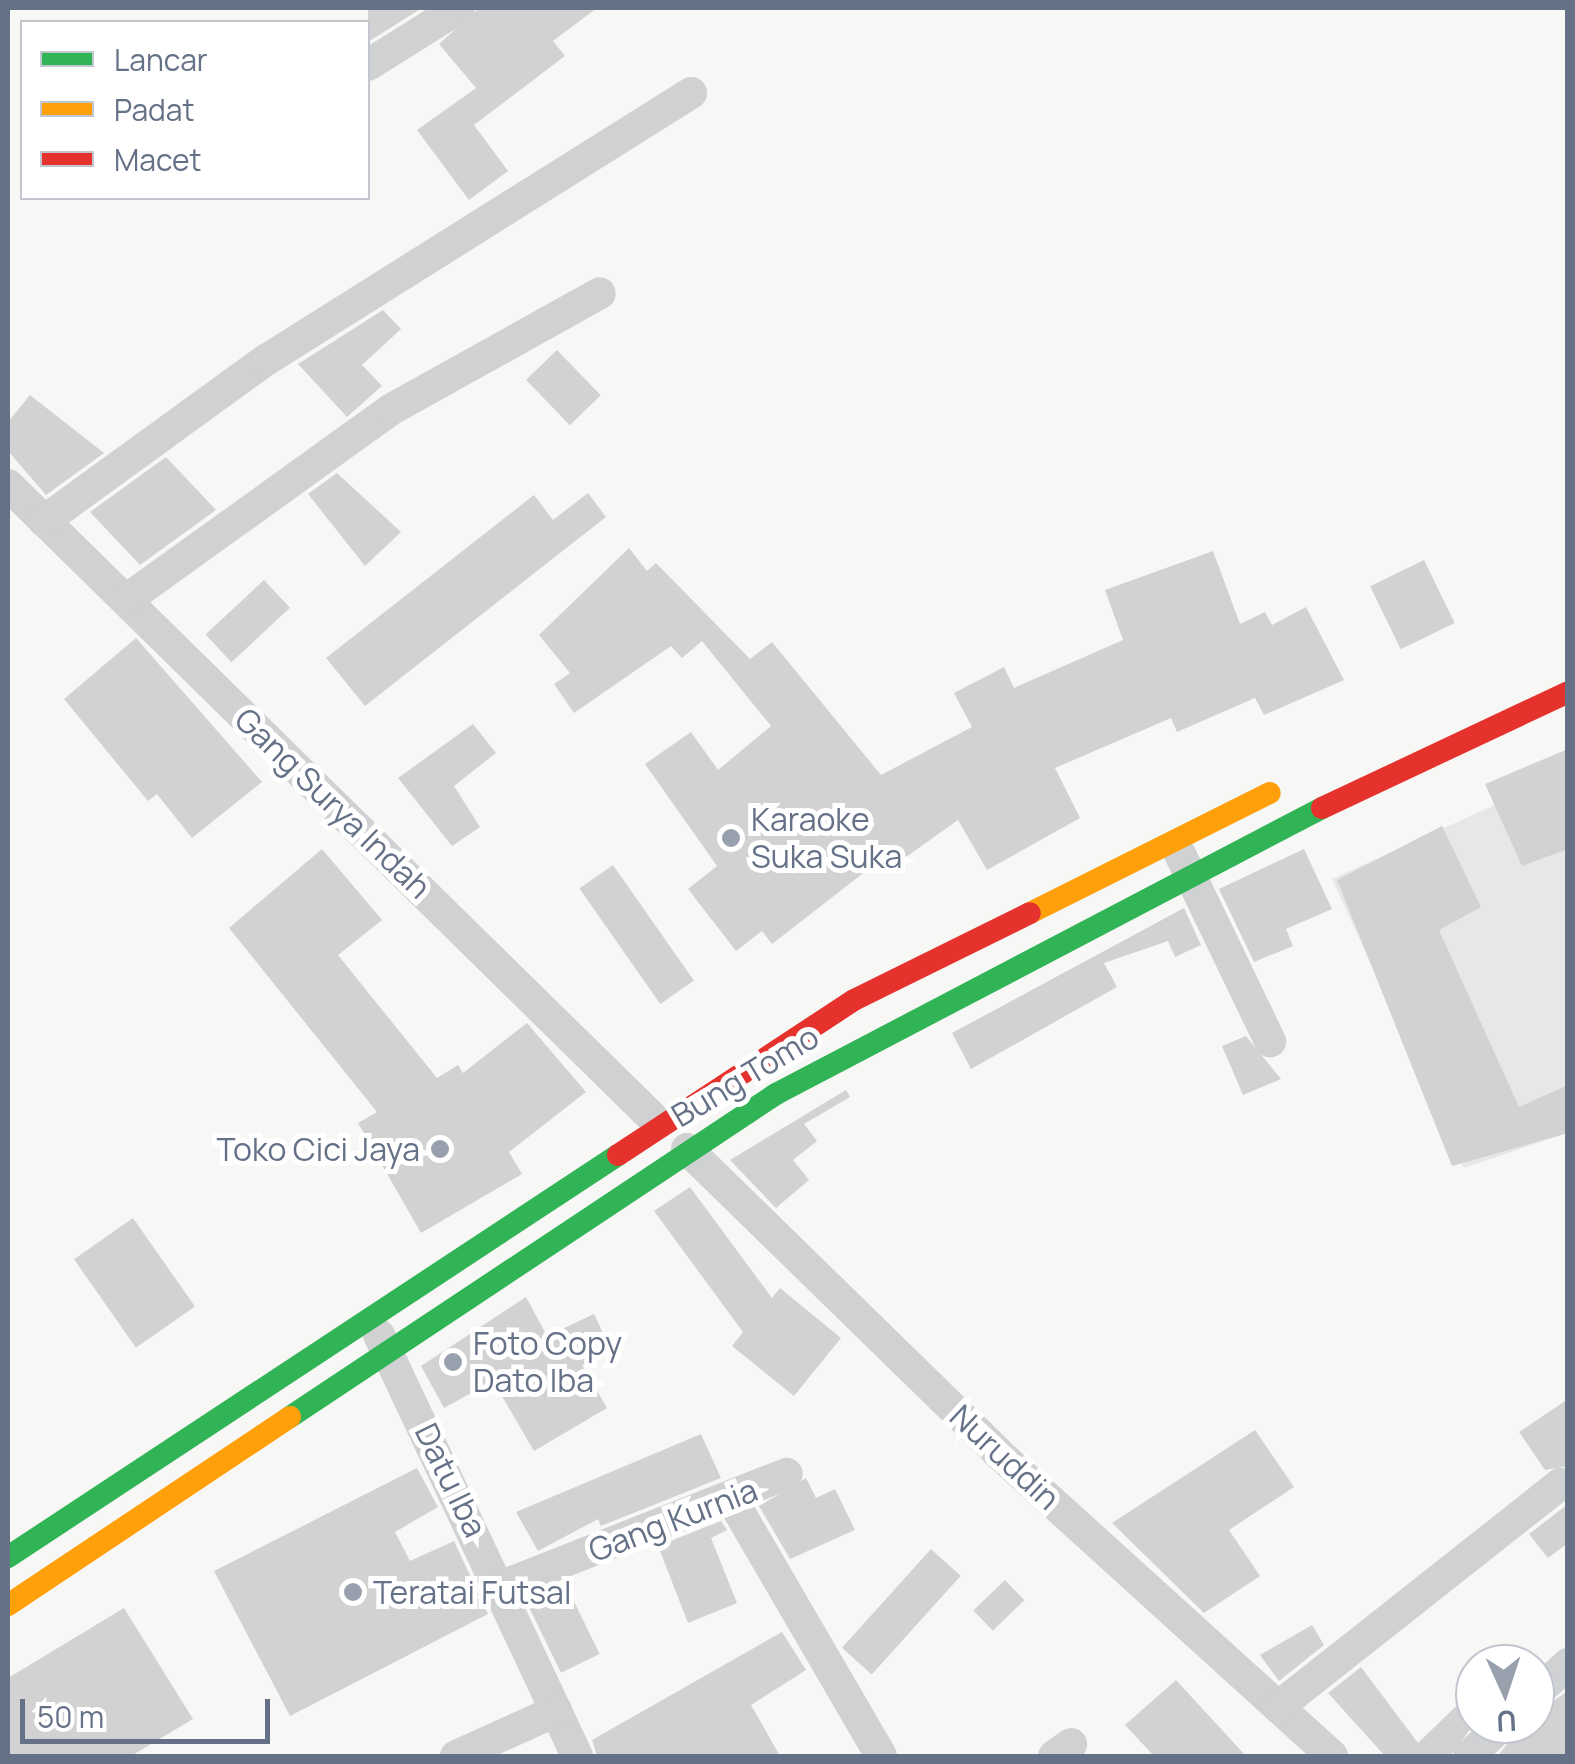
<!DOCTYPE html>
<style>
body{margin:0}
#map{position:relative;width:1575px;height:1764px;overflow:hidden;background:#f7f7f6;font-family:Manrope,sans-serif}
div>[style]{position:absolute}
.built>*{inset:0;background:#e7e7e8}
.building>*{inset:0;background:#d2d2d3;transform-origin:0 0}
.street>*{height:32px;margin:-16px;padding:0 16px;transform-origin:16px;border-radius:16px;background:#d0d1d2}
.fast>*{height:22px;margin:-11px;padding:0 11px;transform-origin:11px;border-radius:11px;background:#30b455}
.slow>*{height:22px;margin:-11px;padding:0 11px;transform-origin:11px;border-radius:11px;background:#ff9f0a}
.jam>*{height:22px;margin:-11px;padding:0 11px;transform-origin:11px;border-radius:11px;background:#e5322d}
.dots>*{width:28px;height:28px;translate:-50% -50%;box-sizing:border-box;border:5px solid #fff;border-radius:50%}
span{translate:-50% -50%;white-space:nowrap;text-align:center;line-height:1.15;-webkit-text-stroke:10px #fff;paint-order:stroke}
.street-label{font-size:32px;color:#657187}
.poi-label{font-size:32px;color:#657187}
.left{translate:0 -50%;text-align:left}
.right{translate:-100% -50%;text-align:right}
.frame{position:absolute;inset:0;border:10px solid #657187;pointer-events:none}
.legend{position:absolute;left:20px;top:20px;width:350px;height:180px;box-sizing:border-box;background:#fff;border:2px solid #c1c6cf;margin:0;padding:12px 18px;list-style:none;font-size:30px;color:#657187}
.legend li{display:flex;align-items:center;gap:20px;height:50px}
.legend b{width:50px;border:2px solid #c1c6cf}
.north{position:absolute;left:1455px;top:1644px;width:100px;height:100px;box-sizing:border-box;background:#fff;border:2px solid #c1c6cf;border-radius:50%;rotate:177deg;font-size:28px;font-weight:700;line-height:40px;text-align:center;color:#657187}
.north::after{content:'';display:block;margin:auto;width:35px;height:45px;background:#98a0ae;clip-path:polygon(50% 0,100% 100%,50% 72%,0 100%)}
.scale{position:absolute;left:20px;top:1699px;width:250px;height:45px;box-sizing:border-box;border:5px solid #657187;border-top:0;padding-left:12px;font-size:30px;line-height:35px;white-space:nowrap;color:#657187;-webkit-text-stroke:8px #fff;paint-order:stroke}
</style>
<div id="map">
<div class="built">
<i style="clip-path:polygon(1567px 772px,1567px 1133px,1464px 1168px,1332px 879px)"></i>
</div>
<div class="building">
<i style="clip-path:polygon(368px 8px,422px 8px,368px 42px)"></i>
<i style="clip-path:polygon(479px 8px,597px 8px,553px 41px,565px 56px,474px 125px,508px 171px,469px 200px,417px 130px,476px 88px,439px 44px)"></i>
<i style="clip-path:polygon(383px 310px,401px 329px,362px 365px,382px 386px,347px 417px,298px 364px)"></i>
<i style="left:557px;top:350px;width:63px;height:43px;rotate:46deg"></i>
<i style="clip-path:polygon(30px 395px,104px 453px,46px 495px,8px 451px,8px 422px)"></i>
<i style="clip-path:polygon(166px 457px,216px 510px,140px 565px,90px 512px)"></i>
<i style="clip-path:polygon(337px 473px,401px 532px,365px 566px,308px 494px)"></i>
<i style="clip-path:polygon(588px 493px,606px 517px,365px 706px,326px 658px,534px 495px,553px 520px)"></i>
<i style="clip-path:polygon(629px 548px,647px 571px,656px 563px,750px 659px,772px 642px,881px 775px,972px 727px,954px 693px,1004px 667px,1014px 688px,1123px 640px,1105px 590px,1213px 551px,1240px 624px,1265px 612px,1272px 625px,1306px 607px,1344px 680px,1264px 715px,1255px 698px,1177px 732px,1171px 718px,1055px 768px,1080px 818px,987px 870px,958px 820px,892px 867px,884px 857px,772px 944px,762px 931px,736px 951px,688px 889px,717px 866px,645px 764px,691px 732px,718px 770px,771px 726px,702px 641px,682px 658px,671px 646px,574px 713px,554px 684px,570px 673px,539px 635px)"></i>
<i style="left:1424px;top:560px;width:70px;height:60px;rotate:64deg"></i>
<i style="left:264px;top:580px;width:38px;height:80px;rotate:47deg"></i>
<i style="clip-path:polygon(136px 638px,262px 782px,192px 838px,157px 794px,148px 801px,64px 699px)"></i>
<i style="clip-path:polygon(473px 724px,496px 753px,454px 786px,480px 827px,452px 846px,398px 778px)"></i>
<i style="clip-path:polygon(1568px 749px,1568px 849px,1522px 866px,1485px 784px)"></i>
<i style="clip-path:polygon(1442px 826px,1481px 907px,1439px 930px,1519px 1107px,1568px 1085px,1568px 1133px,1452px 1166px,1337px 880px)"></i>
<i style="clip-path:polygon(322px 849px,382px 920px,338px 955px,437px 1078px,458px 1065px,463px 1073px,527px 1023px,586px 1092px,509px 1152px,522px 1174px,421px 1233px,358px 1123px,377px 1112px,229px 928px)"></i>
<i style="clip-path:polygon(1304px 849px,1332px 909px,1286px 929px,1293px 946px,1254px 962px,1219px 889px)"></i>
<i style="left:613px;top:865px;width:141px;height:41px;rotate:55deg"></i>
<i style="clip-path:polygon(1184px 908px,1201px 945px,1175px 957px,1168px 941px,1104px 963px,1117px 987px,971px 1069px,952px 1033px)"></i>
<i style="clip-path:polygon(1246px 1036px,1281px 1079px,1243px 1095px,1222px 1046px)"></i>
<i style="clip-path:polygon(846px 1090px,850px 1097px,804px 1124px,817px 1141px,793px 1160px,809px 1180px,776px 1208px,730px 1160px)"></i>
<i style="clip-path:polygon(690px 1187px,772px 1298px,780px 1288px,841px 1338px,794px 1396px,732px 1346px,743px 1332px,654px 1211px)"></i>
<i style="left:133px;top:1218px;width:108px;height:72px;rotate:55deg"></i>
<i style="clip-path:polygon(526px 1297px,547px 1336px,594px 1314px,612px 1352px,582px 1365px,607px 1408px,534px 1451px,493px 1381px,444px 1408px,421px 1366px)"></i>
<i style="clip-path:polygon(1568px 1399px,1568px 1466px,1545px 1470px,1519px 1432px)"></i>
<i style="clip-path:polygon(1255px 1430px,1294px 1487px,1229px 1530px,1260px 1576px,1204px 1613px,1112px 1523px)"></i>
<i style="clip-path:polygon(701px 1434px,721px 1478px,601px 1526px,598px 1519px,538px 1551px,516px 1512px)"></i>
<i style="clip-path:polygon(417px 1468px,438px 1507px,395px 1532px,410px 1561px,454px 1541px,488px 1614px,290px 1716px,214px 1571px)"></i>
<i style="clip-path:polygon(806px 1478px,816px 1498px,835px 1489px,855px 1530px,790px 1559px,759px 1506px)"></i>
<i style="clip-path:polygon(1568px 1504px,1568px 1543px,1548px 1558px,1529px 1534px)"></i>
<i style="clip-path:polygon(721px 1521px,727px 1530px,711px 1538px,737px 1603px,688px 1623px,658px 1546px)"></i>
<i style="left:931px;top:1549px;width:40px;height:133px;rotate:42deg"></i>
<i style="left:1005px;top:1580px;width:28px;height:44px;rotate:46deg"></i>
<i style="left:565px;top:1583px;width:79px;height:43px;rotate:64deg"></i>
<i style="clip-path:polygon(124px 1608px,193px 1719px,131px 1756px,8px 1756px,8px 1678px)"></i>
<i style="clip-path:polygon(1312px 1625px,1324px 1645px,1279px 1681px,1260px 1655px)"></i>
<i style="clip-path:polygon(782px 1632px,806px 1670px,751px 1705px,780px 1756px,597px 1756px,592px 1740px)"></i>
<i style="clip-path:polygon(1361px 1667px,1418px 1743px,1475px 1688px,1475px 1723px,1450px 1756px,1385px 1756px,1328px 1693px)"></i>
<i style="clip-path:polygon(1176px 1680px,1246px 1756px,1154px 1756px,1125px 1725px)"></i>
<i style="clip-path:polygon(1568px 1691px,1568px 1756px,1498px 1756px,1522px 1724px,1535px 1724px,1535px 1713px)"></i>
</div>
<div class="street">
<i style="left:368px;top:65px;width:107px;rotate:-32.1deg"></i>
<i style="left:8px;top:485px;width:909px;rotate:44.47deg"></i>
<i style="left:44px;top:521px;width:274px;rotate:-36deg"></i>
<i style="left:266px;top:360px;width:502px;rotate:-32.14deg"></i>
<i style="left:126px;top:600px;width:325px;rotate:-35.7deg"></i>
<i style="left:390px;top:410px;width:240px;rotate:-29.1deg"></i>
<i style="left:1180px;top:854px;width:208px;rotate:64.3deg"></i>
<i style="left:687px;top:1149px;width:433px;rotate:44.3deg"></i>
<i style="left:997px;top:1452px;width:452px;rotate:42.2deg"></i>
<i style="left:379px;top:1335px;width:465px;rotate:64.8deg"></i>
<i style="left:731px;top:1498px;width:298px;rotate:59.8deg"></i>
<i style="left:502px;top:1586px;width:306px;rotate:-21.5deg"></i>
<i style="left:1535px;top:1694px;width:45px;rotate:-42.3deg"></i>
<i style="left:1278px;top:1707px;width:360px;rotate:-38.3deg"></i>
<i style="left:456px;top:1756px;width:110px;rotate:-24.2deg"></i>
<i style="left:1054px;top:1756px;width:21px;rotate:-35deg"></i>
<i style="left:1469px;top:1756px;width:47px;rotate:-43.3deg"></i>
</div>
<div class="fast">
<i style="left:290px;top:1417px;width:584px;rotate:-33.61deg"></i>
<i style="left:776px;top:1094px;width:616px;rotate:-27.65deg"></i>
<i style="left:8px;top:1557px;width:731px;rotate:-33.39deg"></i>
</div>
<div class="slow">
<i style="left:1030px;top:913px;width:268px;rotate:-26.6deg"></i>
<i style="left:8px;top:1605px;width:339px;rotate:-33.7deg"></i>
</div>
<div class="jam">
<i style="left:1322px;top:808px;width:272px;rotate:-25.2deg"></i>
<i style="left:618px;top:1155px;width:282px;rotate:-33.3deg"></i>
<i style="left:854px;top:1000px;width:196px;rotate:-26.3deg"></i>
</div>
<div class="dots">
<i style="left:731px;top:838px;background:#98a0ae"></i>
<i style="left:440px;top:1149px;background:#98a0ae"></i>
<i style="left:453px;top:1362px;background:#98a0ae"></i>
<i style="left:353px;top:1592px;background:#98a0ae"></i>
</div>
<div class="street-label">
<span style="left:333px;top:803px;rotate:44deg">Gang Surya Indah</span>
<span style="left:745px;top:1076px;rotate:-31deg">Bung Tomo</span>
<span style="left:1005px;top:1457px;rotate:43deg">Nuruddin</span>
<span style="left:451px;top:1480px;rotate:64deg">Datu Iba</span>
<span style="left:673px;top:1520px;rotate:-21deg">Gang Kurnia</span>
</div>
<div class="poi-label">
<span class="left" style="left:751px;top:838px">Karaoke<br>Suka Suka</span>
<span class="right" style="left:420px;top:1149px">Toko Cici Jaya</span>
<span class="left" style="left:473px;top:1362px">Foto Copy<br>Dato Iba</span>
<span class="left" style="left:373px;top:1592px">Teratai Futsal</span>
</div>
<div class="frame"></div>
<ul class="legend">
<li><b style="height:12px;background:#30b455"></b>Lancar</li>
<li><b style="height:12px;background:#ff9f0a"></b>Padat</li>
<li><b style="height:12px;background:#e5322d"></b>Macet</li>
</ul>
<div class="north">U</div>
<div class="scale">50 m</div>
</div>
